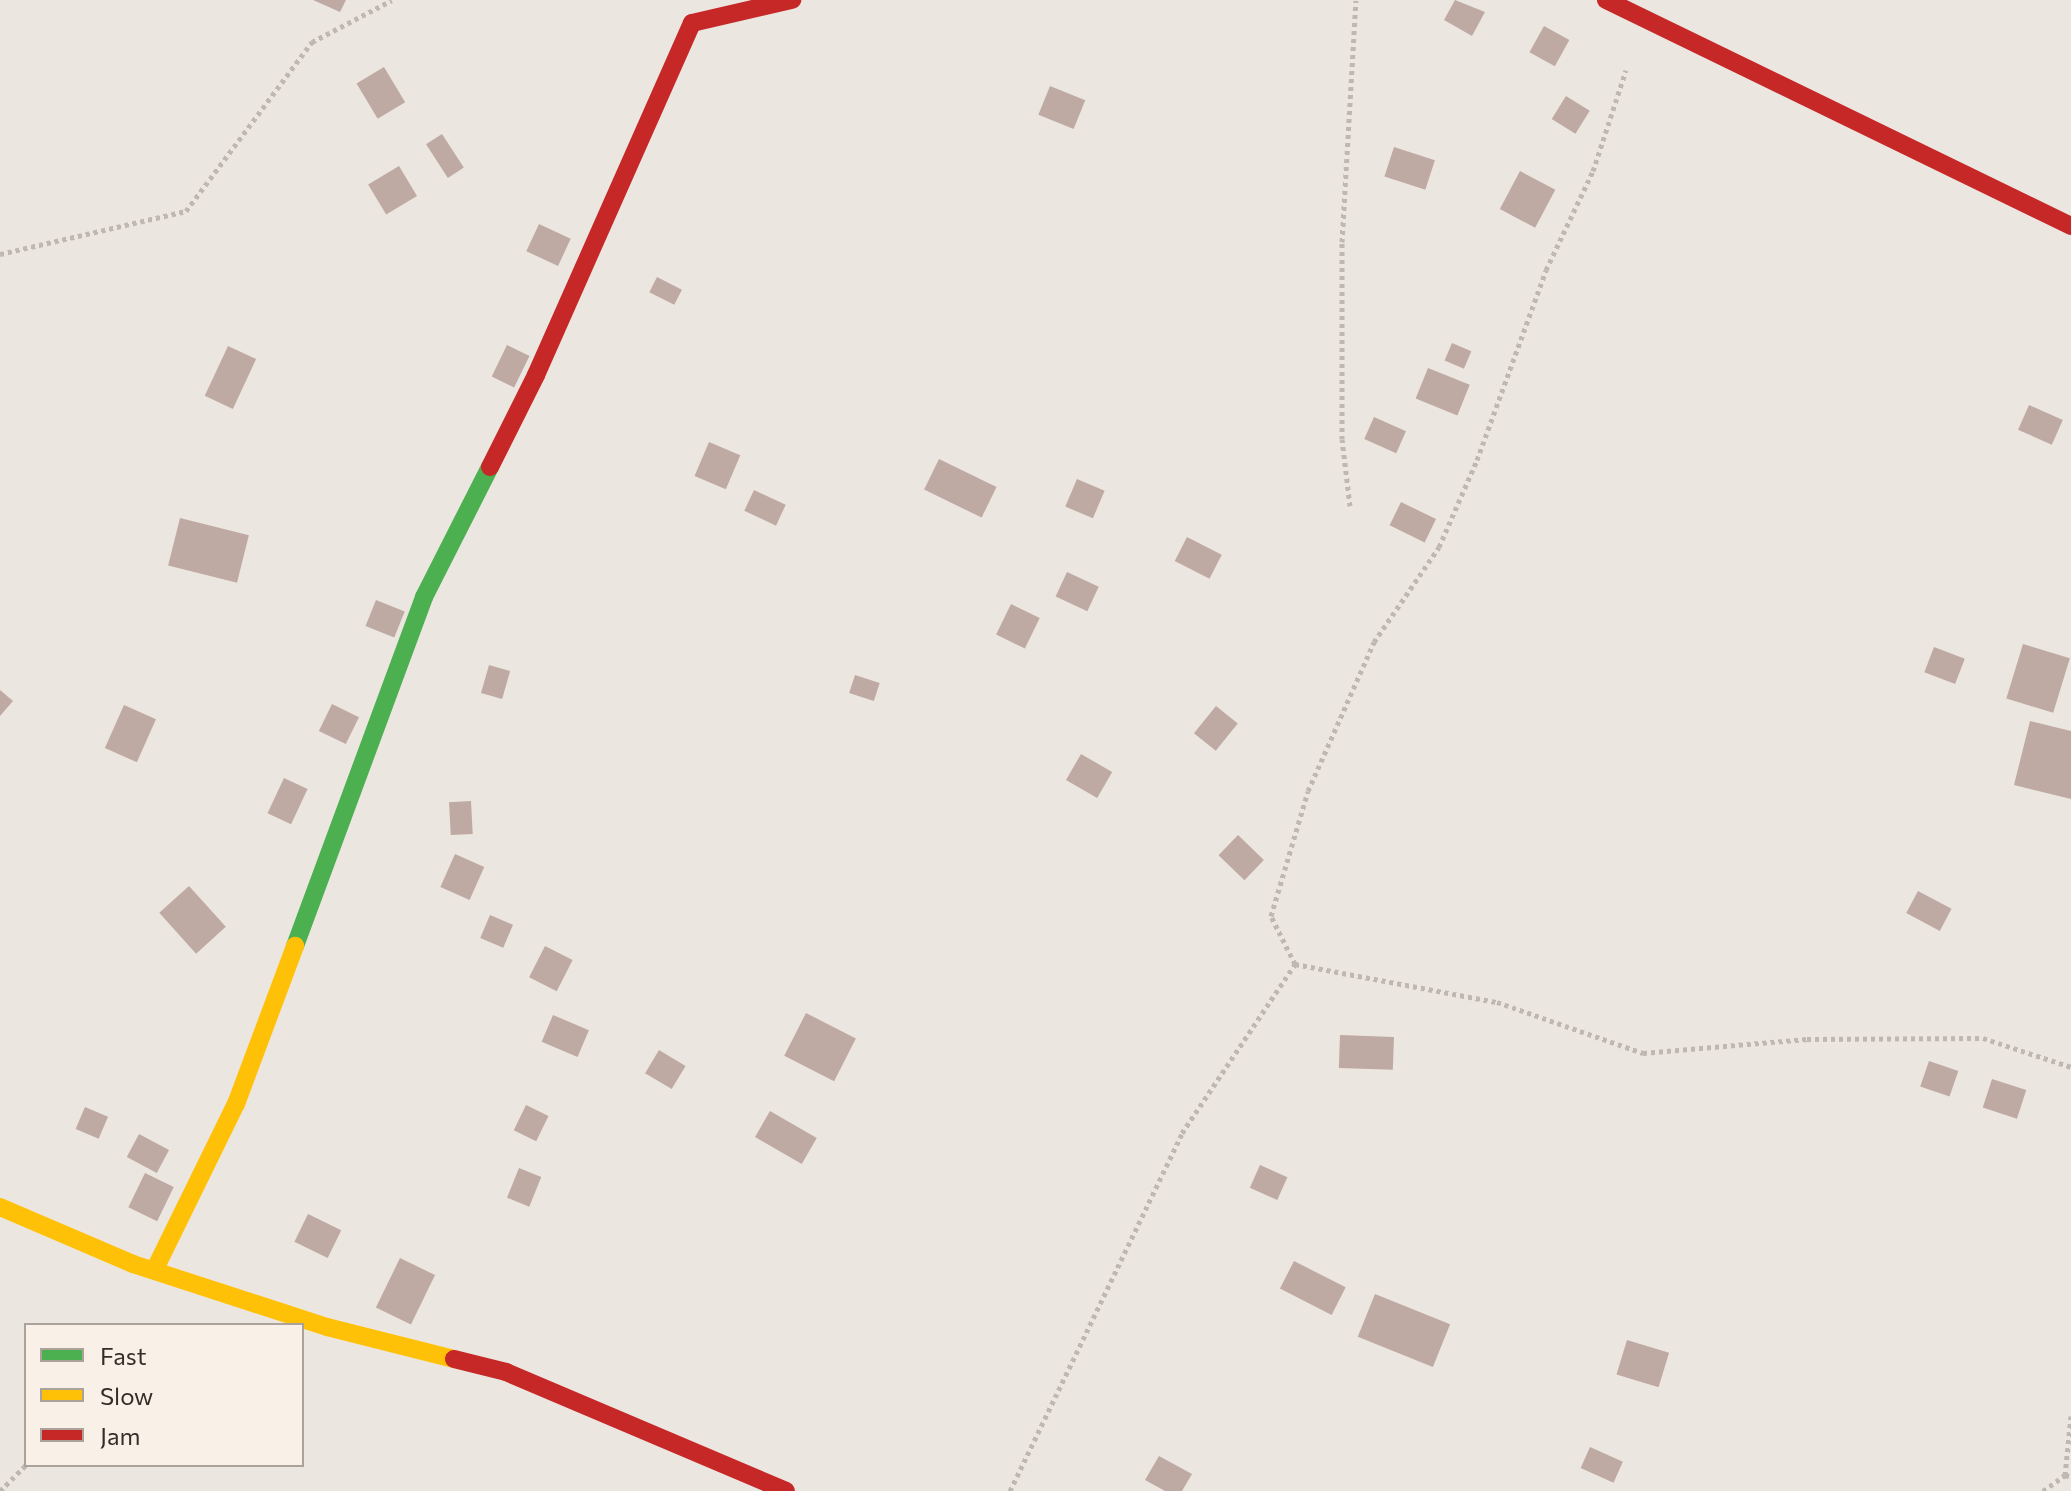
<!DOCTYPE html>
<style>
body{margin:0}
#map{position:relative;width:2071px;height:1491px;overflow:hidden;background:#ece6e1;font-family:Commissioner,sans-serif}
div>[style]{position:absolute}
.building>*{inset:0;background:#bfaaa3;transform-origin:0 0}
.path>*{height:5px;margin-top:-2.5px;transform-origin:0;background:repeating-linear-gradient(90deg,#beb7b2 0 4px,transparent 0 8px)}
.fast>*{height:18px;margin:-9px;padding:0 9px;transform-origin:9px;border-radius:9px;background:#4caf50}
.slow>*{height:18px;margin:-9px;padding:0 9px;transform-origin:9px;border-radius:9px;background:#ffc107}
.jam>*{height:18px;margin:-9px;padding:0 9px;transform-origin:9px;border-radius:9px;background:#c62828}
span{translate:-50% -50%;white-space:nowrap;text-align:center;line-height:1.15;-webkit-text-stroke:7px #f9f0e8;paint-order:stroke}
.legend{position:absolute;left:24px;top:1323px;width:280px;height:144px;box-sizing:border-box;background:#f9f0e8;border:2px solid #aba29b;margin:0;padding:10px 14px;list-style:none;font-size:24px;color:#362c28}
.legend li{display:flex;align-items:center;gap:16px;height:40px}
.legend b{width:40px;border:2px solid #aba29b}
</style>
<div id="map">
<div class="building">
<i style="clip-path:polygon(313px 0,346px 0,340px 12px)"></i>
<i style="clip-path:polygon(1455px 0,1485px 12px,1472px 36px,1444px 20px)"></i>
<i style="left:1544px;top:26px;width:29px;height:30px;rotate:29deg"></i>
<i style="left:384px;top:67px;width:41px;height:32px;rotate:59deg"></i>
<i style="left:1050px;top:86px;width:38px;height:31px;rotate:22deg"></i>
<i style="left:1566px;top:96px;width:28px;height:27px;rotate:32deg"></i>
<i style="left:442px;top:134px;width:40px;height:19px;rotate:57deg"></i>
<i style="left:1394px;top:147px;width:43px;height:31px;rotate:18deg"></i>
<i style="left:399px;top:166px;width:35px;height:36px;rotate:59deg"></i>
<i style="left:1520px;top:171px;width:40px;height:43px;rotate:28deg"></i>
<i style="left:539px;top:224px;width:35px;height:30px;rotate:25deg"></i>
<i style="left:657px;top:277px;width:28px;height:17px;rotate:27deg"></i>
<i style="left:1452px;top:343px;width:21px;height:19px;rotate:23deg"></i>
<i style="left:507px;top:345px;width:25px;height:35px;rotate:26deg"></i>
<i style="left:228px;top:346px;width:31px;height:55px;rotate:25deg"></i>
<i style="left:1428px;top:368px;width:45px;height:33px;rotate:22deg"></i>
<i style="left:2029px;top:405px;width:37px;height:27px;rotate:24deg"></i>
<i style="left:1374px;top:417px;width:35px;height:24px;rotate:24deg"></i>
<i style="left:709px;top:442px;width:34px;height:37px;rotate:23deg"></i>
<i style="left:939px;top:459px;width:64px;height:34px;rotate:26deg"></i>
<i style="left:1077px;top:479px;width:30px;height:30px;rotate:23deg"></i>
<i style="left:754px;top:490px;width:35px;height:23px;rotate:25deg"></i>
<i style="left:1401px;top:502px;width:39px;height:26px;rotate:26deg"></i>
<i style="left:180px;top:518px;width:71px;height:49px;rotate:14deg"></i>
<i style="left:1187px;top:537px;width:39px;height:27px;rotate:27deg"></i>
<i style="left:1067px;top:572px;width:35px;height:27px;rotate:25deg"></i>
<i style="left:376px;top:600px;width:31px;height:28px;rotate:22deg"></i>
<i style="left:1011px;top:604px;width:32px;height:34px;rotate:26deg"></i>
<i style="left:2023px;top:644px;width:49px;height:57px;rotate:17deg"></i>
<i style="left:1934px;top:647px;width:33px;height:27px;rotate:21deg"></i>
<i style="left:489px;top:665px;width:22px;height:29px;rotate:16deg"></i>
<i style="left:855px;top:675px;width:26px;height:19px;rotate:18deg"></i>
<i style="clip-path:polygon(0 690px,13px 701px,0 716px)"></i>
<i style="left:332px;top:704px;width:30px;height:30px;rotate:26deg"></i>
<i style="left:124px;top:705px;width:35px;height:47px;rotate:24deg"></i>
<i style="left:1216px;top:706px;width:28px;height:35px;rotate:39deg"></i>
<i style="clip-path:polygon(2030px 721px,2071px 731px,2071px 799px,2014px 785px)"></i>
<i style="left:1081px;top:754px;width:36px;height:30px;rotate:30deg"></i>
<i style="left:284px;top:778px;width:26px;height:39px;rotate:25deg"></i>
<i style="left:471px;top:801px;width:33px;height:22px;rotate:87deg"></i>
<i style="left:1238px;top:835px;width:36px;height:28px;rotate:44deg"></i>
<i style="left:455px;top:854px;width:32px;height:36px;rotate:24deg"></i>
<i style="left:189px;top:886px;width:55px;height:40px;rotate:48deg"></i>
<i style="left:1918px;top:891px;width:38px;height:25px;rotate:28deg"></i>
<i style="left:490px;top:915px;width:25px;height:25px;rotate:23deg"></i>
<i style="left:545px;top:946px;width:31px;height:35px;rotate:27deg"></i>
<i style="left:806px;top:1013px;width:56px;height:48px;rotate:27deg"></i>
<i style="left:553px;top:1015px;width:39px;height:29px;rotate:23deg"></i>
<i style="left:1340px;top:1035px;width:54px;height:33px;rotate:2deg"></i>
<i style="left:659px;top:1050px;width:31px;height:27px;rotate:31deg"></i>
<i style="left:1929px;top:1061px;width:31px;height:27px;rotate:19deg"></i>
<i style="left:1992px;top:1079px;width:36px;height:30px;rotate:18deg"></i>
<i style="left:526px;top:1105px;width:25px;height:28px;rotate:26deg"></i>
<i style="left:85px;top:1107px;width:25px;height:24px;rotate:23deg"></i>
<i style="left:770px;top:1111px;width:54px;height:30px;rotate:30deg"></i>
<i style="left:139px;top:1134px;width:34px;height:26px;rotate:28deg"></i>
<i style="left:1260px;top:1165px;width:30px;height:25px;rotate:24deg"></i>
<i style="left:519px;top:1168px;width:24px;height:32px;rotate:22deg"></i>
<i style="left:145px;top:1173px;width:32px;height:38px;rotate:26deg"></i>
<i style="left:308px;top:1214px;width:37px;height:31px;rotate:26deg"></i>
<i style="left:400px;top:1258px;width:39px;height:55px;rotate:26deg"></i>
<i style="left:1294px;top:1261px;width:58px;height:31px;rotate:27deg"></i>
<i style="left:1375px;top:1294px;width:81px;height:46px;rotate:22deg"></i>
<i style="left:1627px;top:1340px;width:44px;height:36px;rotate:17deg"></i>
<i style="left:1590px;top:1447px;width:36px;height:23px;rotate:24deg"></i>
<i style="clip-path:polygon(1159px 1456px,1192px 1474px,1182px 1491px,1165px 1491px,1145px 1480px)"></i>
</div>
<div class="path">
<i style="left:0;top:254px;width:191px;rotate:-13deg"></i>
<i style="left:186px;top:211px;width:211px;rotate:-53.3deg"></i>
<i style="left:312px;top:42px;width:90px;rotate:-27.7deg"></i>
<i style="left:1350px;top:506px;width:67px;rotate:-96.8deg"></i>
<i style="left:1342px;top:439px;width:197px;rotate:-90deg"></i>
<i style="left:1342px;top:242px;width:242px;rotate:-86.7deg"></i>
<i style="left:1295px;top:964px;width:54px;rotate:-116.6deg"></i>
<i style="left:1271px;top:916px;width:130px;rotate:-73.5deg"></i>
<i style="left:1308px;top:791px;width:163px;rotate:-66.1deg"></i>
<i style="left:1374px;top:642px;width:115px;rotate:-55.6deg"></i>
<i style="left:1439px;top:547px;width:95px;rotate:-66.4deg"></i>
<i style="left:1477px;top:460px;width:202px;rotate:-70deg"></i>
<i style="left:1546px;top:270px;width:110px;rotate:-64.6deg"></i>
<i style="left:1593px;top:171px;width:106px;rotate:-71.9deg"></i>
<i style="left:1295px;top:964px;width:206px;rotate:10.7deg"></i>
<i style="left:1497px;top:1002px;width:155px;rotate:19.3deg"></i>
<i style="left:1643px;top:1053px;width:165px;rotate:-4.9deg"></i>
<i style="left:1807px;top:1039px;width:176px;rotate:-0.3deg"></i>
<i style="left:1983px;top:1038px;width:93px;rotate:18.2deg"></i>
<i style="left:2071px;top:1416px;width:59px;rotate:95.8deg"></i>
<i style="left:2065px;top:1475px;width:6px;rotate:18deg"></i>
<i style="left:0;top:1491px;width:37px;rotate:-45deg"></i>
<i style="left:1010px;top:1491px;width:397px;rotate:-64.3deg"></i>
<i style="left:1182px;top:1133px;width:203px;rotate:-56.2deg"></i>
<i style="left:2043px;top:1491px;width:27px;rotate:-36deg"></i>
</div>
<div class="fast">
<i style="left:295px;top:946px;width:372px;rotate:-69.7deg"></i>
<i style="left:424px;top:597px;width:146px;rotate:-63.1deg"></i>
</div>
<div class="slow">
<i style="left:0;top:1207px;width:145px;rotate:23.2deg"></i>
<i style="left:133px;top:1264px;width:204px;rotate:18deg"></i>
<i style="left:327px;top:1327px;width:131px;rotate:14.1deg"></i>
<i style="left:155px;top:1269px;width:184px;rotate:-63.9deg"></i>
<i style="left:236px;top:1104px;width:169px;rotate:-69.5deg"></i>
</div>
<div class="jam">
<i style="left:1606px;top:0;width:517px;rotate:25.92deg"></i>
<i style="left:490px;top:467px;width:103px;rotate:-63.4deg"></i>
<i style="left:536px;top:375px;width:385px;rotate:-66.1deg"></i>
<i style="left:692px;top:23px;width:103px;rotate:-13deg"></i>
<i style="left:454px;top:1359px;width:54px;rotate:14deg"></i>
<i style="left:506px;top:1372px;width:304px;rotate:23deg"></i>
</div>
<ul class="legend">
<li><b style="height:10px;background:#4caf50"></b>Fast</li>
<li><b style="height:10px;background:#ffc107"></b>Slow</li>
<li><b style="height:10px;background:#c62828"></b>Jam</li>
</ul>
</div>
